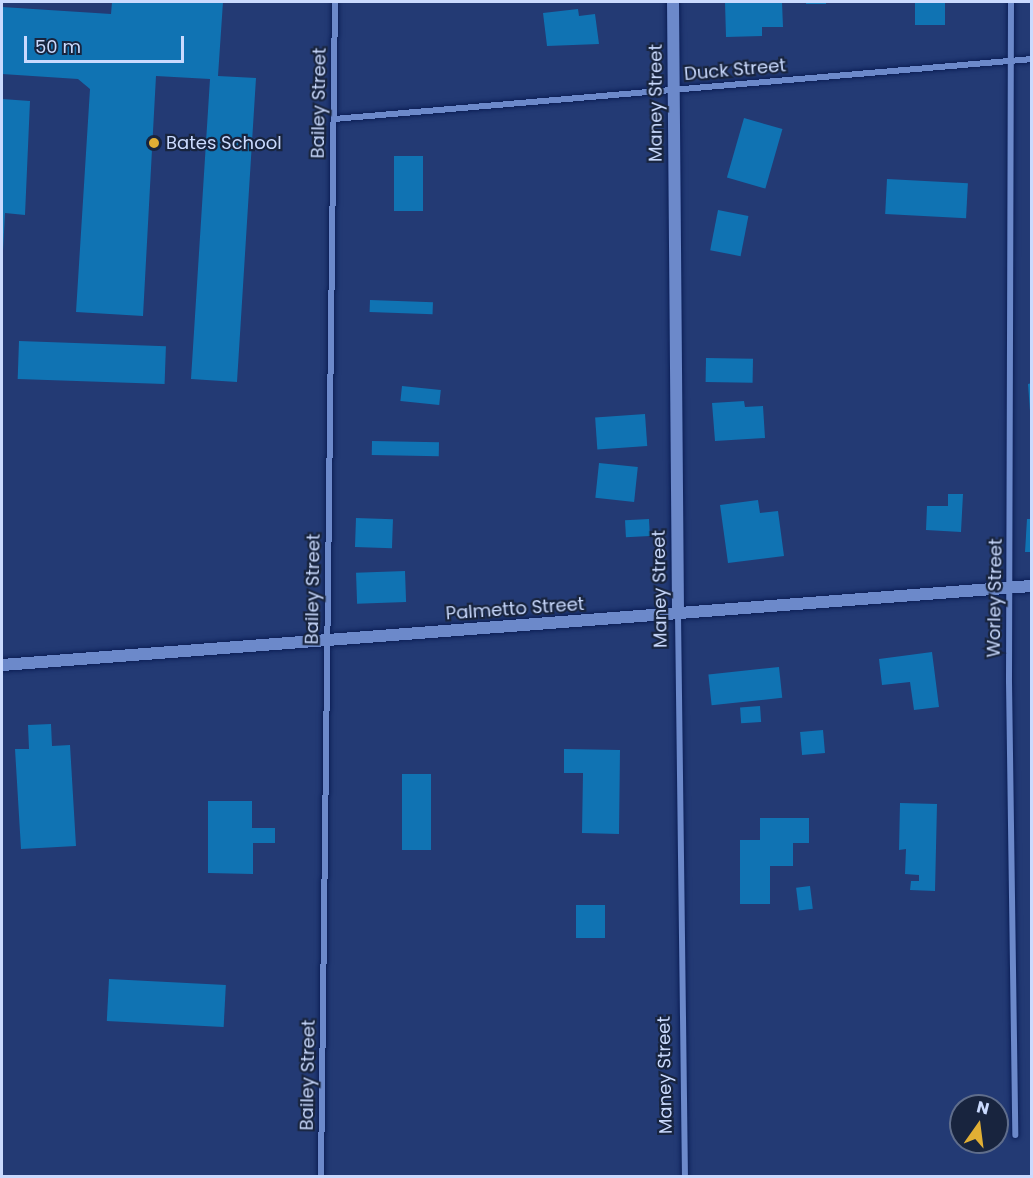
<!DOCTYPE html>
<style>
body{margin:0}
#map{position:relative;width:1033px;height:1178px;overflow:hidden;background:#233a74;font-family:Poppins,sans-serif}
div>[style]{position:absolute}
.building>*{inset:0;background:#1073b3;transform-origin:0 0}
.roads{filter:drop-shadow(0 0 2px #0b1e56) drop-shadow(0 0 2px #0b1e56)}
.street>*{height:6px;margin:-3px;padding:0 3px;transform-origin:3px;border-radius:3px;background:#6c89ca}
.secondary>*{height:12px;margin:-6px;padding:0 6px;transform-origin:6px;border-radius:6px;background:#6c89ca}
.dots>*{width:16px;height:16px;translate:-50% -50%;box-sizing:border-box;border:3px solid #18243e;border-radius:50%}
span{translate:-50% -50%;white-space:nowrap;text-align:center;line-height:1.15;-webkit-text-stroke:4.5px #18243e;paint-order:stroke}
.street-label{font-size:18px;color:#cadafe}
.poi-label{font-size:18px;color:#cadafe}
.left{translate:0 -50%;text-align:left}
.frame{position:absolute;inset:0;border:3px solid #cadafe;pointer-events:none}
.north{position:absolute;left:949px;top:1094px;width:60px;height:60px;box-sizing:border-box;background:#18243e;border:2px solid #5f6d8b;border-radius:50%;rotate:14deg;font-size:16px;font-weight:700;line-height:24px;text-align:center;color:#cadafe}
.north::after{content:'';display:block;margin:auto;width:21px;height:27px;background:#e1af34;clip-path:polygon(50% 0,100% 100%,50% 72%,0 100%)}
.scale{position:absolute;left:24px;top:36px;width:160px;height:27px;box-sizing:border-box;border:3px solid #cadafe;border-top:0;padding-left:8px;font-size:18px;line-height:21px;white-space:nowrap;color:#cadafe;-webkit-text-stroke:4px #18243e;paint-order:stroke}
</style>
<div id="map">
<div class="building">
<i style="clip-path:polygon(112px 2px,223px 2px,218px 76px,256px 78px,237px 382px,191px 379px,210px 79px,156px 76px,143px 316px,76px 312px,90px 89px,78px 79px,2px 74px,2px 7px,111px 14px)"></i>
<i style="clip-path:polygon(725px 2px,782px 2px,783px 27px,762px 27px,762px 36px,726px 37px)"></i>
<i style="left:806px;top:2px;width:20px;height:2px"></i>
<i style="left:915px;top:2px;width:30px;height:23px"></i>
<i style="clip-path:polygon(578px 9px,579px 16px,595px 14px,599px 44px,547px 46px,543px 13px)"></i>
<i style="clip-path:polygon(2px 99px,30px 101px,25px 215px,5px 213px,3px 251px)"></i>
<i style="left:744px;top:118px;width:40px;height:62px;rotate:16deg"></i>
<i style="left:394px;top:156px;width:29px;height:55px"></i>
<i style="left:887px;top:179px;width:81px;height:35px;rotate:3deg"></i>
<i style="left:718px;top:210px;width:31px;height:41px;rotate:11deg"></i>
<i style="left:370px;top:300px;width:63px;height:12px;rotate:2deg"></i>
<i style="left:19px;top:341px;width:147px;height:38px;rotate:2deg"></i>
<i style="left:706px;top:358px;width:47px;height:24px;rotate:1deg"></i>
<i style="clip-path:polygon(1032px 383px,1032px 411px,1030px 411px,1028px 384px)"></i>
<i style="left:402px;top:386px;width:39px;height:15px;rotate:6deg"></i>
<i style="clip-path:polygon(744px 401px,745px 407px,763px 406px,765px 438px,715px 441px,712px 403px)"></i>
<i style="left:645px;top:414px;width:32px;height:50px;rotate:86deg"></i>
<i style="left:372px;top:441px;width:67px;height:14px;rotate:1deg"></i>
<i style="left:599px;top:463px;width:39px;height:35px;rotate:6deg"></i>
<i style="clip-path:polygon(948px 494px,963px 494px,961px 532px,926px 530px,927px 506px,948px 506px)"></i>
<i style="clip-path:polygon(758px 500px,760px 513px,778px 511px,784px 556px,728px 563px,720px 505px)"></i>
<i style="left:356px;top:518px;width:37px;height:29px;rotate:2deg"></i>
<i style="left:649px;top:519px;width:17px;height:24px;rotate:87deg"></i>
<i style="clip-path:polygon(1027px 519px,1032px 519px,1032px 552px,1025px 552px)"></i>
<i style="left:405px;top:571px;width:31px;height:49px;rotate:88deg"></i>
<i style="clip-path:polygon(932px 652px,939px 707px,914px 710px,910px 682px,882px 685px,879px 659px)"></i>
<i style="left:779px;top:667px;width:31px;height:71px;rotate:84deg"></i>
<i style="left:760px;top:706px;width:16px;height:20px;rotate:86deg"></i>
<i style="clip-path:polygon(51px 724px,52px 746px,70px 745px,76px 846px,21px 849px,15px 749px,29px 749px,28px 725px)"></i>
<i style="left:823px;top:730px;width:23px;height:23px;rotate:85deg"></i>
<i style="clip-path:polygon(564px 749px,620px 750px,619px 834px,582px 833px,583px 773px,564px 773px)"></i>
<i style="left:402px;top:774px;width:29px;height:76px"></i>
<i style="clip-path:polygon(208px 801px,252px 801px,252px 828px,275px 828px,275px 843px,253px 843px,253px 874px,208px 873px)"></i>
<i style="clip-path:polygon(900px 803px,937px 804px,935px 891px,910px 890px,911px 881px,919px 881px,919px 875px,905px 874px,906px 849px,899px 850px)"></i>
<i style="clip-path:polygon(760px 818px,809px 818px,809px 843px,793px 843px,793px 866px,770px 866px,770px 904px,740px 904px,740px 840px,760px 840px)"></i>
<i style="left:810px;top:886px;width:23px;height:14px;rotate:83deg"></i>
<i style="left:576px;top:905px;width:29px;height:33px"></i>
<i style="left:109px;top:979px;width:117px;height:42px;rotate:3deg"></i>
</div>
<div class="roads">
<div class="street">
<i style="left:1011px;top:2px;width:680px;rotate:90.17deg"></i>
<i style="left:1009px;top:682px;width:453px;rotate:89.2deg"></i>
<i style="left:334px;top:119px;width:701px;rotate:-4.91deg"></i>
<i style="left:678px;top:614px;width:562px;rotate:89.29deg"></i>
<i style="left:321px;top:1176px;width:1174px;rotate:-89.32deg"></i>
</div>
<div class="secondary">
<i style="left:673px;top:2px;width:612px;rotate:89.53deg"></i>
<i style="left:2px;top:665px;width:1033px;rotate:-4.39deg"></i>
</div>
</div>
<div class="dots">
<i style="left:154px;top:143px;background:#e1af34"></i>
</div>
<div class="street-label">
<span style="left:735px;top:70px;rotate:-5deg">Duck Street</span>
<span style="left:319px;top:103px;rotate:-89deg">Bailey Street</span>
<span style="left:656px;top:103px;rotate:-90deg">Maney Street</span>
<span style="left:313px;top:589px;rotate:-89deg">Bailey Street</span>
<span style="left:660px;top:589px;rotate:-91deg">Maney Street</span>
<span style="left:995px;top:598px;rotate:-89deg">Worley Street</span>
<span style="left:515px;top:609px;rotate:-4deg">Palmetto Street</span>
<span style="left:308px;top:1075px;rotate:-89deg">Bailey Street</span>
<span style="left:665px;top:1075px;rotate:-91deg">Maney Street</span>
</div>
<div class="poi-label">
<span class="left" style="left:166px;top:143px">Bates School</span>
</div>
<div class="frame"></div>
<div class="north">N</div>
<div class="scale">50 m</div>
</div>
